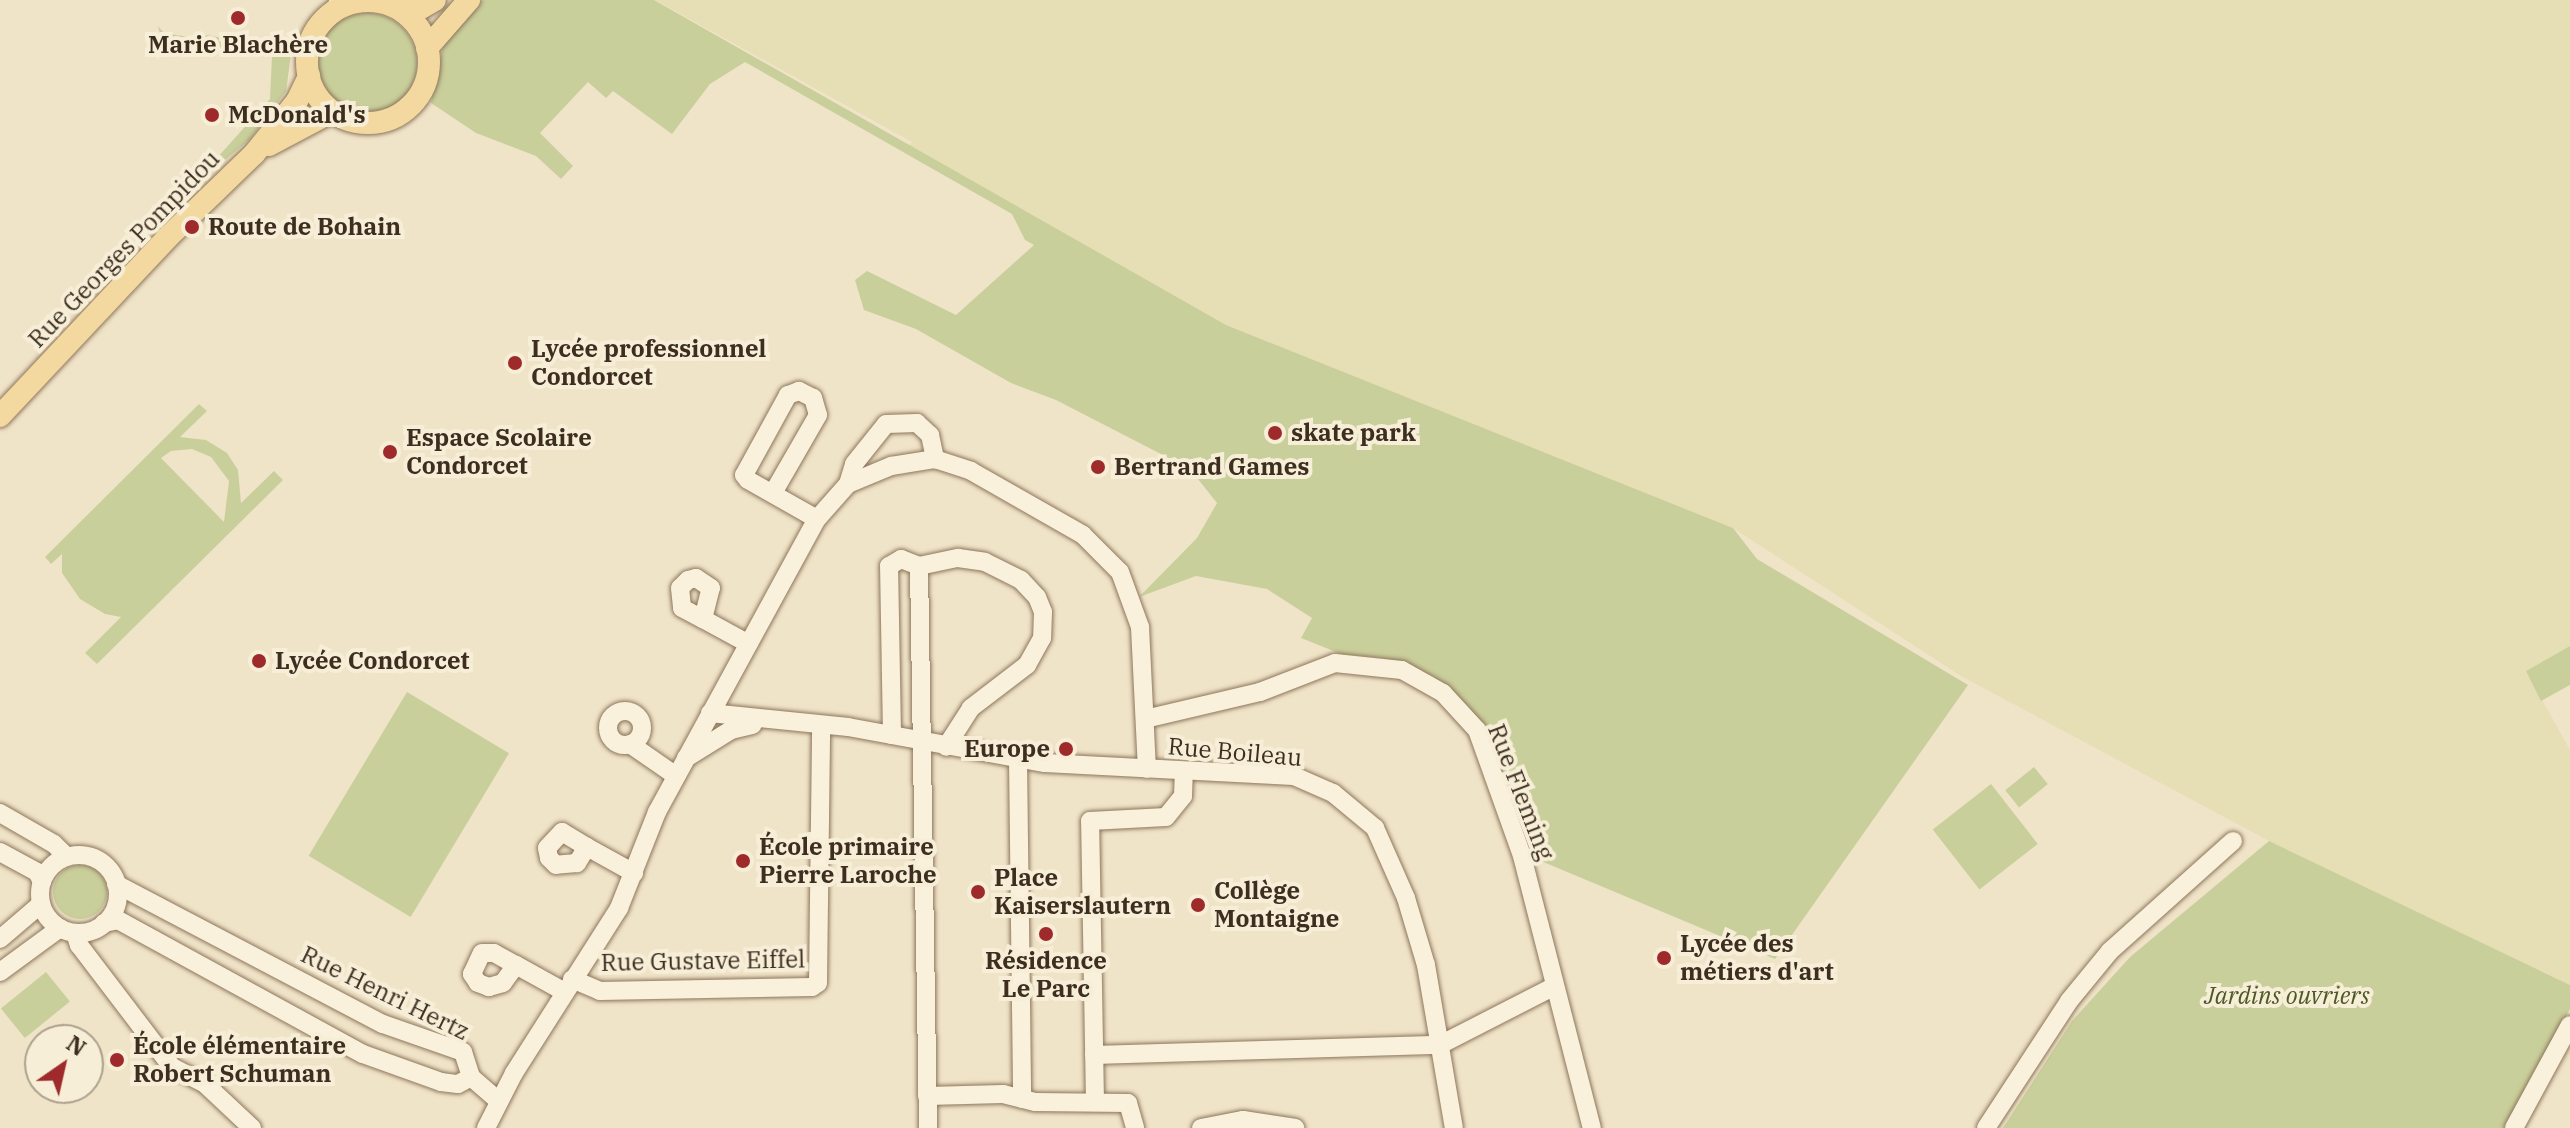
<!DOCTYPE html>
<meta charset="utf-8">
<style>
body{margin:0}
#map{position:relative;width:2570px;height:1128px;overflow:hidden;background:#f0e4c8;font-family:"IBM Plex Serif",serif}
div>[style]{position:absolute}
.farmland>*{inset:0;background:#e6deb5}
.green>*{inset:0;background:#c9cf9b;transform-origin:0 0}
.round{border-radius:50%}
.roads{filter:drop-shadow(0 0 2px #8d765c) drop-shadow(0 0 2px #8d765c)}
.minor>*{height:18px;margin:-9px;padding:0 9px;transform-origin:9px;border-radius:9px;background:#faf1dc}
.minor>.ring{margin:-9px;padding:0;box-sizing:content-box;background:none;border:18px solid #faf1dc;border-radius:50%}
.major>*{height:22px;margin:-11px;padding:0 11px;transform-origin:11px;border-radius:11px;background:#f3d9a0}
.major>.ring{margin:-11px;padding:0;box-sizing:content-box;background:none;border:22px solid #f3d9a0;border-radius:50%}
.dots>*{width:22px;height:22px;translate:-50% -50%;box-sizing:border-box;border:4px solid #f7eed8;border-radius:50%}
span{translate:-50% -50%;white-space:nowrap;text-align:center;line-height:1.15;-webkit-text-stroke:8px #f7eed8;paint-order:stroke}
.poi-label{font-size:24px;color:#3d2e20;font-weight:700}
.left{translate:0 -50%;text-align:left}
.right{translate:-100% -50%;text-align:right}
.street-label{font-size:24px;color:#3d2e20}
.park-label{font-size:24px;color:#4d5a26;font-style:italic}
.north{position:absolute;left:24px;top:1024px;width:80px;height:80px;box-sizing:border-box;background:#f7eed8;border:2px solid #ada18e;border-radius:50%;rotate:34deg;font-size:22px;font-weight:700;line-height:32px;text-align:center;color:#3d2e20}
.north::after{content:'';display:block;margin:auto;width:28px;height:36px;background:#9e2a2b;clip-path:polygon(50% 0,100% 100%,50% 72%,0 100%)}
</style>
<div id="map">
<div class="farmland">
<i style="clip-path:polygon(655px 0,2570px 0,2570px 646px,2526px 671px,2570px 750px,2570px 985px,2269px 841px,1961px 676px,1733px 528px,1226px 325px,905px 153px,912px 142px)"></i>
</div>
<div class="green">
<i style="clip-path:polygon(483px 0,654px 0,1226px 325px,1733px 528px,1757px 559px,1968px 685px,1775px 959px,1529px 856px,1491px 741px,1469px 707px,1433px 676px,1383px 658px,1341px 654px,1301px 638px,1312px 618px,1267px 589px,1196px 576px,1139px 597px,1197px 538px,1217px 503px,1190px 469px,1056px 400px,1011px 383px,916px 329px,864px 310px,855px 280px,867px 271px,956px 315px,1034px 245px,1025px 240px,1012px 214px,745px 62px,710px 84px,672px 134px,613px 91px,606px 98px,588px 82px,540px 133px,573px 166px,561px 179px,536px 156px,476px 133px,431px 103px,446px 33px)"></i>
<i class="round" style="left:317px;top:13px;width:100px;height:100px"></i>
<i style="clip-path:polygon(158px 26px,164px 33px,201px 39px,207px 35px,281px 50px,283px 40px,292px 47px,286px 91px,250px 139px,218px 166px,216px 159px,270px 99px,272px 56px,162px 42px)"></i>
<i style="clip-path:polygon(evenodd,199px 404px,207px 411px,180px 437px,206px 440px,227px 453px,238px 470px,241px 503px,274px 471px,283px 480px,97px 664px,85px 653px,121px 617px,105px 614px,80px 599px,62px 573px,62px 554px,51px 564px,45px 557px,199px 404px,192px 449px,211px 457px,229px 481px,224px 522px,161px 458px,171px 451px,192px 449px)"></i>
<i style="clip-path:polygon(2570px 646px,2570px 685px,2541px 701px,2526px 671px)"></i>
<i style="left:407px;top:692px;width:119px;height:191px;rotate:31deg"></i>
<i style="left:2034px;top:767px;width:22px;height:37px;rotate:51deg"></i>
<i style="left:1991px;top:784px;width:76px;height:74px;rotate:52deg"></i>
<i style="clip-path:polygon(2269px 841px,2570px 985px,2570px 1009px,2505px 1128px,2003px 1128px,2072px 1021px,2130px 957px)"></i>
<i class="round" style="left:53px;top:865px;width:54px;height:54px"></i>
<i style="left:46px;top:972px;width:38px;height:58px;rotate:51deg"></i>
</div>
<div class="roads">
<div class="minor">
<i style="left:335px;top:10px;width:11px;rotate:-68deg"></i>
<i style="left:848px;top:484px;width:21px;rotate:-73deg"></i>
<i style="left:854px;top:464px;width:51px;rotate:-51.3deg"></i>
<i style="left:886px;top:424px;width:31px;rotate:-2deg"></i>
<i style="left:917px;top:423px;width:18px;rotate:43deg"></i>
<i style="left:930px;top:435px;width:25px;rotate:78deg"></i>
<i style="left:773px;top:493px;width:90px;rotate:-60deg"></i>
<i style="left:818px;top:415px;width:18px;rotate:-106deg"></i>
<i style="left:813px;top:398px;width:16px;rotate:-153deg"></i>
<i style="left:799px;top:391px;width:12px;rotate:160deg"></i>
<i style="left:788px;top:395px;width:91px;rotate:118.8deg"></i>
<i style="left:744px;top:475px;width:6px;rotate:51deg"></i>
<i style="left:748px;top:480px;width:79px;rotate:29.5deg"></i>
<i style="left:919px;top:566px;width:562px;rotate:89.08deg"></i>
<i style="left:703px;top:619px;width:32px;rotate:-76deg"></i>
<i style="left:711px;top:588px;width:18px;rotate:-146deg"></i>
<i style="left:696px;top:578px;width:8px;rotate:166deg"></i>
<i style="left:688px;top:580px;width:11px;rotate:135deg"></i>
<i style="left:680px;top:588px;width:20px;rotate:84deg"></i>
<i style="left:682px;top:608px;width:24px;rotate:28deg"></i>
<i style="left:703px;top:619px;width:52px;rotate:28.5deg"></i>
<i class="ring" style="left:608px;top:711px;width:16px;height:16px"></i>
<i style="left:710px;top:713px;width:139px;rotate:5.8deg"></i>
<i style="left:848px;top:727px;width:200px;rotate:10.4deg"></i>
<i style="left:1045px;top:763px;width:249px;rotate:3deg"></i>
<i style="left:1294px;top:776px;width:43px;rotate:23.6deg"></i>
<i style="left:1333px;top:793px;width:55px;rotate:39.8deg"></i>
<i style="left:1375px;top:828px;width:77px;rotate:66.1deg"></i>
<i style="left:1406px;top:898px;width:70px;rotate:73.4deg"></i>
<i style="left:1426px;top:965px;width:165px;rotate:80.3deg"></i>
<i style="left:1145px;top:719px;width:118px;rotate:-13.2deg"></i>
<i style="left:1260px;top:692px;width:80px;rotate:-21.1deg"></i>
<i style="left:1335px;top:663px;width:67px;rotate:6deg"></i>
<i style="left:1402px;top:670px;width:47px;rotate:29.3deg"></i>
<i style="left:1443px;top:693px;width:50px;rotate:47.4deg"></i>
<i style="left:1477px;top:730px;width:134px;rotate:70.3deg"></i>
<i style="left:1522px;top:856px;width:281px;rotate:75.6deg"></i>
<i style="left:892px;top:735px;width:169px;rotate:-91deg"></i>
<i style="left:889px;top:566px;width:14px;rotate:-30deg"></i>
<i style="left:901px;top:559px;width:19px;rotate:21deg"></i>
<i style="left:919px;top:566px;width:40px;rotate:-12deg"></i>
<i style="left:958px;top:558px;width:27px;rotate:8deg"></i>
<i style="left:985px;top:562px;width:40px;rotate:26.6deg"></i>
<i style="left:1021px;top:580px;width:23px;rotate:47deg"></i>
<i style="left:1037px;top:597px;width:16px;rotate:68deg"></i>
<i style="left:1043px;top:612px;width:26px;rotate:92deg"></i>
<i style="left:1042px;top:638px;width:31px;rotate:119deg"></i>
<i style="left:1027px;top:665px;width:71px;rotate:142.5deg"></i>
<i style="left:971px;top:708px;width:46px;rotate:122.7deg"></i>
<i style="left:630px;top:744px;width:56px;rotate:34.8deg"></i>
<i style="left:686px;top:758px;width:53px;rotate:-31.9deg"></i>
<i style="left:731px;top:730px;width:22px;rotate:-13deg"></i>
<i style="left:1018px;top:759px;width:340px;rotate:89.3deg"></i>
<i style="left:0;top:813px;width:62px;rotate:29.9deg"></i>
<i style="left:54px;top:844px;width:18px;rotate:45deg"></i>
<i style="left:587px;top:847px;width:19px;rotate:122deg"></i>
<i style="left:577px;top:863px;width:21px;rotate:175deg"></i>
<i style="left:556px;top:865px;width:10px;rotate:-135deg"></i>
<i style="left:549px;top:858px;width:10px;rotate:-101deg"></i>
<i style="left:547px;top:848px;width:22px;rotate:-47deg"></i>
<i style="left:562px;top:832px;width:29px;rotate:31deg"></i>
<i style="left:587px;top:847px;width:54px;rotate:29deg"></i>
<i style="left:0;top:852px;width:42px;rotate:28.4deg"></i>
<i style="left:37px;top:872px;width:11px;rotate:63deg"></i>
<i class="ring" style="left:40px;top:855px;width:60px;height:60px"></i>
<i style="left:116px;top:884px;width:301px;rotate:27.7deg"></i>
<i style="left:383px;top:1024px;width:85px;rotate:19.3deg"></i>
<i style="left:463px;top:1052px;width:26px;rotate:72deg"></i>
<i style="left:104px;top:923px;width:14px;rotate:-12deg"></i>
<i style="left:118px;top:920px;width:279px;rotate:28.7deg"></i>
<i style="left:363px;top:1054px;width:83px;rotate:19.7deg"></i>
<i style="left:441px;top:1082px;width:17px;rotate:7deg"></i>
<i style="left:458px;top:1084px;width:15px;rotate:-28deg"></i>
<i style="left:75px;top:933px;width:13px;rotate:72deg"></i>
<i style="left:79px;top:945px;width:153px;rotate:52.7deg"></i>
<i style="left:172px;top:1067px;width:36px;rotate:27deg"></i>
<i style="left:204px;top:1083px;width:66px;rotate:43.2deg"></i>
<i style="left:0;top:939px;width:54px;rotate:-40.5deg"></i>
<i style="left:516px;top:965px;width:22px;rotate:126deg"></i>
<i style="left:503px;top:983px;width:15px;rotate:164deg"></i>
<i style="left:489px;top:987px;width:12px;rotate:-160deg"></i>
<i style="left:478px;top:983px;width:11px;rotate:-124deg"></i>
<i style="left:472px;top:974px;width:23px;rotate:-65deg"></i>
<i style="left:482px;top:953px;width:12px"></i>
<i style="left:494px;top:953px;width:25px;rotate:29deg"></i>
<i style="left:516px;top:965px;width:56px;rotate:28.9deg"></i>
<i style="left:0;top:972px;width:74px;rotate:-36.3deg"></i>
<i style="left:572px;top:979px;width:30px;rotate:23deg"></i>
<i style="left:600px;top:991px;width:212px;rotate:-1.1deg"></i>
<i style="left:812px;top:987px;width:7px;rotate:-34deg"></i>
<i style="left:818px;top:983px;width:258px;rotate:-89.3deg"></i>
<i style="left:1094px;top:1055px;width:346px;rotate:-1.7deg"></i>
<i style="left:1440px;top:1045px;width:129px;rotate:-27.2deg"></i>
<i style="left:471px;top:1077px;width:37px;rotate:41deg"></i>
<i style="left:927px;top:1096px;width:76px;rotate:-1.5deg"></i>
<i style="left:1003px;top:1094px;width:33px;rotate:14deg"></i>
<i style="left:1035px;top:1102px;width:93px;rotate:0.6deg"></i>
<i style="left:1128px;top:1103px;width:26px;rotate:74deg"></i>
<i style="left:1095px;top:1102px;width:281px;rotate:-91deg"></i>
<i style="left:1090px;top:821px;width:76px;rotate:-3deg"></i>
<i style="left:1166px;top:817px;width:27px;rotate:-51deg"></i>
<i style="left:1183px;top:796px;width:25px;rotate:-88deg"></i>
<i style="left:486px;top:1128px;width:62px;rotate:-63deg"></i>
<i style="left:514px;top:1073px;width:196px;rotate:-57.5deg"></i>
<i style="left:619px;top:908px;width:103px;rotate:-68.4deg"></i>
<i style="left:657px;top:812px;width:334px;rotate:-61.4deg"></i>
<i style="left:817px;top:519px;width:47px;rotate:-48.5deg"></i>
<i style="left:848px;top:484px;width:47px;rotate:-22.7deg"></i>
<i style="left:891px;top:466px;width:45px;rotate:-9deg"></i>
<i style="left:935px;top:459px;width:38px;rotate:18deg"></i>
<i style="left:971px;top:471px;width:129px;rotate:29.7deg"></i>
<i style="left:1083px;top:535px;width:52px;rotate:45deg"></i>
<i style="left:1120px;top:572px;width:59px;rotate:70deg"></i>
<i style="left:1140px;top:627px;width:142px;rotate:87.2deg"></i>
<i style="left:1201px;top:1128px;width:43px;rotate:-10.8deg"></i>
<i style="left:1243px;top:1120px;width:53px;rotate:8.7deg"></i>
<i style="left:1986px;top:1128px;width:152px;rotate:-56.8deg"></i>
<i style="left:2069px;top:1001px;width:65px;rotate:-50.6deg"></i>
<i style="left:2110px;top:951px;width:165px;rotate:-41.8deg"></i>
<i style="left:2514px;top:1128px;width:117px;rotate:-61.5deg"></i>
</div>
<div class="major">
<i class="ring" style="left:307px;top:1px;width:100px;height:100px"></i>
<i style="left:394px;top:6px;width:27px;rotate:4deg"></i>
<i style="left:421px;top:8px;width:16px;rotate:-30deg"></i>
<i style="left:427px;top:48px;width:64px;rotate:-48.8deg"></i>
<i style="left:269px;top:145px;width:72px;rotate:-28deg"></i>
<i style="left:0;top:416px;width:244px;rotate:-46.8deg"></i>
<i style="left:167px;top:238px;width:121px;rotate:-44deg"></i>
<i style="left:254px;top:154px;width:68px;rotate:-50.9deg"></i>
<i style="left:297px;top:101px;width:28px;rotate:-64deg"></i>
</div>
</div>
<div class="dots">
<i style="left:238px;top:18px;background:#9e2a2b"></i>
<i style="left:212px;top:115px;background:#9e2a2b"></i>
<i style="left:192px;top:227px;background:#9e2a2b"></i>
<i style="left:515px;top:363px;background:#9e2a2b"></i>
<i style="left:1275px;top:433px;background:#9e2a2b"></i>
<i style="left:390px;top:452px;background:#9e2a2b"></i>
<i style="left:1098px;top:467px;background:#9e2a2b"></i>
<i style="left:259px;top:661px;background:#9e2a2b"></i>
<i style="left:1066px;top:749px;background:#9e2a2b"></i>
<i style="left:743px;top:861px;background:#9e2a2b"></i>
<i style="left:978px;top:892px;background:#9e2a2b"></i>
<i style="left:1198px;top:905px;background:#9e2a2b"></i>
<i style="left:1046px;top:934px;background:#9e2a2b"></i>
<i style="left:1664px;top:958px;background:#9e2a2b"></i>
<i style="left:117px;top:1060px;background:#9e2a2b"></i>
</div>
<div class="poi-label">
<span style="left:238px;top:45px">Marie Blachère</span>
<span class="left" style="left:228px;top:115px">McDonald's</span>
<span class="left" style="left:208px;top:227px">Route de Bohain</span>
<span class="left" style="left:531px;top:363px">Lycée professionnel<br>Condorcet</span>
<span class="left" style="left:1291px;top:433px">skate park</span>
<span class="left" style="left:406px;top:452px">Espace Scolaire<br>Condorcet</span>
<span class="left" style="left:1114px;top:467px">Bertrand Games</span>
<span class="left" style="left:275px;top:661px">Lycée Condorcet</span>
<span class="right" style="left:1050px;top:749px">Europe</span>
<span class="left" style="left:759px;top:861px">École primaire<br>Pierre Laroche</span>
<span class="left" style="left:994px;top:892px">Place<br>Kaiserslautern</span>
<span class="left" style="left:1214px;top:905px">Collège<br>Montaigne</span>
<span class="left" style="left:1680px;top:958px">Lycée des<br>métiers d'art</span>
<span style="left:1046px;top:975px">Résidence<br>Le Parc</span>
<span class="left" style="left:133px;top:1060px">École élémentaire<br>Robert Schuman</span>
</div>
<div class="street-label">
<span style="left:124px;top:249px;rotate:-46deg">Rue Georges Pompidou</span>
<span style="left:1235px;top:752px;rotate:5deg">Rue Boileau</span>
<span style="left:1521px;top:792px;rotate:69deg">Rue Fleming</span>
<span style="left:703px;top:961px;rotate:-1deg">Rue Gustave Eiffel</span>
<span style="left:385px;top:993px;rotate:26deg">Rue Henri Hertz</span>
</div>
<div class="park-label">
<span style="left:2287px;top:996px">Jardins ouvriers</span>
</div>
<div class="north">N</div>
</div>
